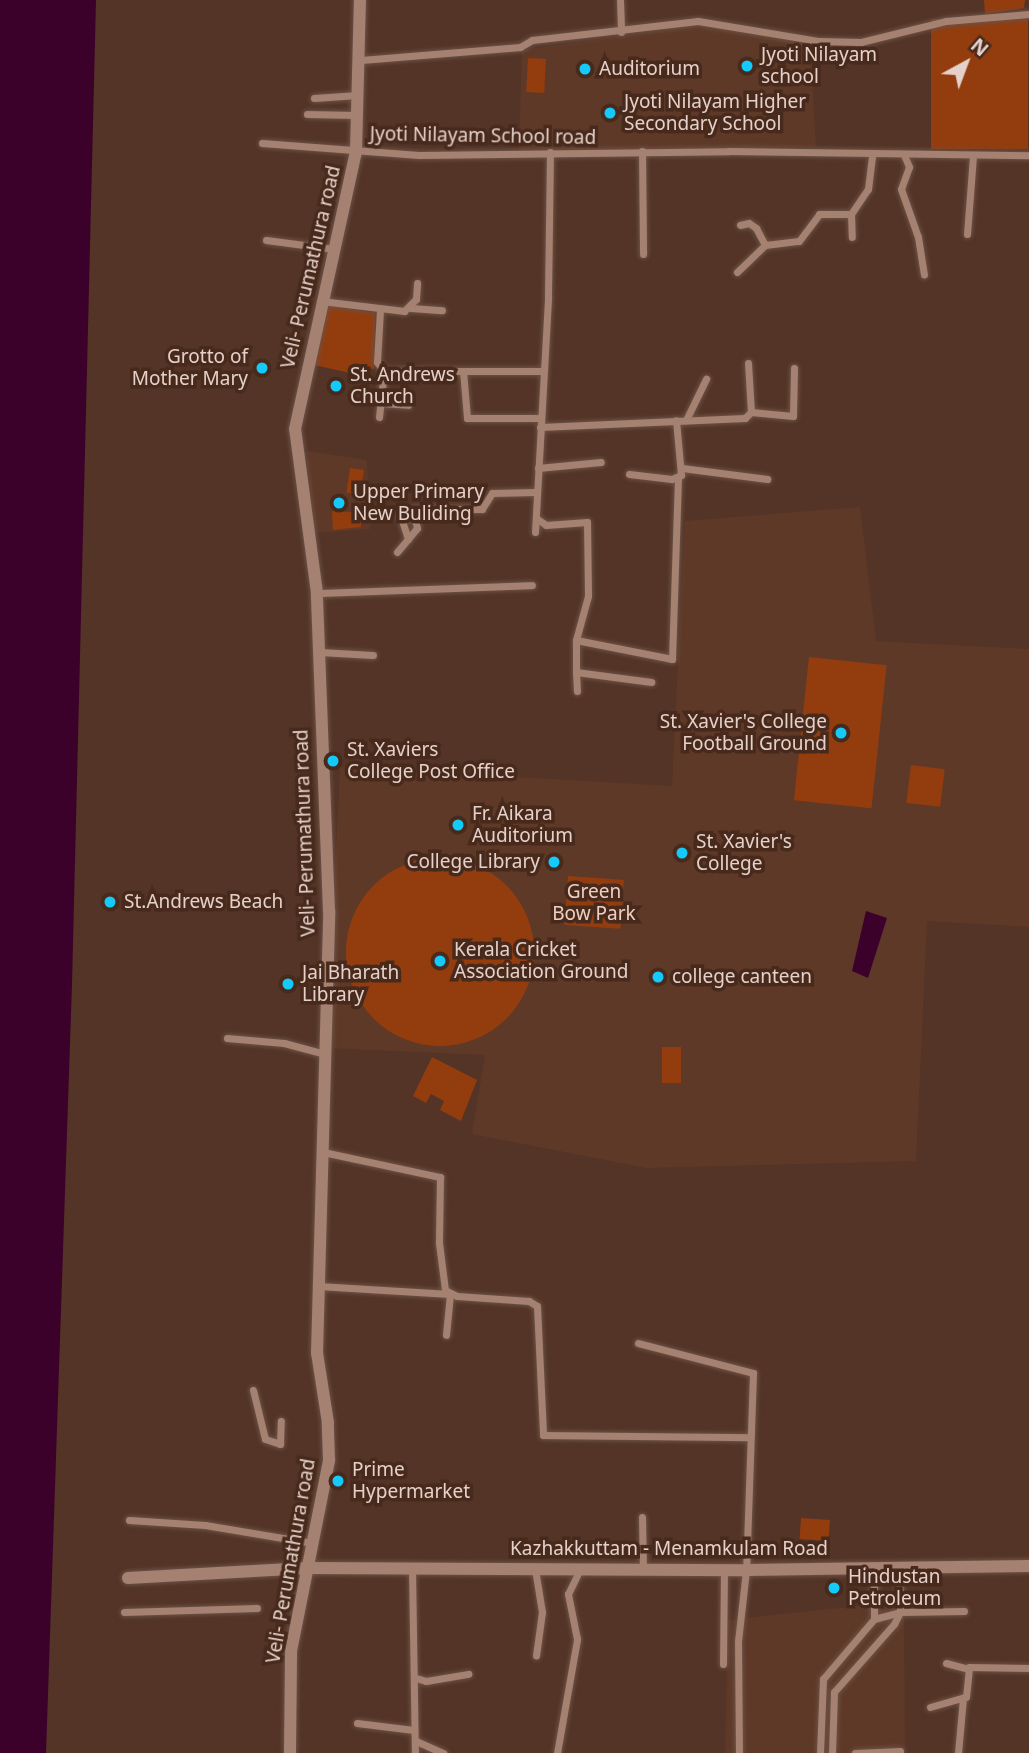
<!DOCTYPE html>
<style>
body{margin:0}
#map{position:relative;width:1029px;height:1753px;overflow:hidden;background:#533426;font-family:"Noto Sans",sans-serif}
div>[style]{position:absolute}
.built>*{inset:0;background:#5f3928}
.green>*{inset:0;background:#933d0f;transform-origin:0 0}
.round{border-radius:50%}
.water>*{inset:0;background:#3c012a}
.roads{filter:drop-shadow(0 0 2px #6c5246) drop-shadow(0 0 2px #6c5246)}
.street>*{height:7px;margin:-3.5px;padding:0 3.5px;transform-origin:3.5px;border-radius:3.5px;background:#a58171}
.secondary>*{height:12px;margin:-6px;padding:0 6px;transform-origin:6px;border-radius:6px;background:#a58171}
.dots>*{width:19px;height:19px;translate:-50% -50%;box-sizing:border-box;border:4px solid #482a1c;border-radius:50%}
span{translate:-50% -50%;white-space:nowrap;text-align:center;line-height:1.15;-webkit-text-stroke:7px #482a1c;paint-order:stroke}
.poi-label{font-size:19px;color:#e5d1c9}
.left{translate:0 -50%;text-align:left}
.right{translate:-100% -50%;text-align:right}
.street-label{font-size:19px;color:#e5d1c9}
.park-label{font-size:19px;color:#eecfc2}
.north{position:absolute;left:931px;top:28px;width:70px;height:70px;-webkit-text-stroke:5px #482a1c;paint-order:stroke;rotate:41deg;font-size:19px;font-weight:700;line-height:28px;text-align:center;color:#e5d1c9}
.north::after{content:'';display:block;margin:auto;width:24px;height:32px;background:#e5d1c9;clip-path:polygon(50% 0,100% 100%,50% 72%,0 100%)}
</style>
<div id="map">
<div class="built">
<i style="clip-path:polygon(701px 25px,810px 43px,816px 147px,519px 150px,522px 50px)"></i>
<i style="clip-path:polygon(307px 451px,367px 460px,370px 529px,314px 533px)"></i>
<i style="clip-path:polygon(860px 507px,876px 641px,1029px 649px,1029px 927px,927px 921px,916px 1161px,646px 1168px,472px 1134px,485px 1055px,327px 1048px,340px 767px,672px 786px,685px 521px)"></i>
<i style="clip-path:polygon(904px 1601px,905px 1753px,725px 1753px,728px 1620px)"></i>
</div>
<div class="green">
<i style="clip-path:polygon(984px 0,1025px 0,1024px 8px,985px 14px)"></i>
<i style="left:1028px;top:19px;width:130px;height:97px;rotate:90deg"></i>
<i style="left:528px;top:58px;width:18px;height:34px;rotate:3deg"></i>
<i style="clip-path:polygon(325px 305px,375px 313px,374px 369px,352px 366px,350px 373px,314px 365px)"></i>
<i style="left:350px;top:468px;width:14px;height:25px;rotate:8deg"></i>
<i style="clip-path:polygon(332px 511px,360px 513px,361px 527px,333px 530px)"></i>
<i style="left:809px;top:657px;width:78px;height:144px;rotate:6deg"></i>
<i style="left:911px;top:765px;width:34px;height:38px;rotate:7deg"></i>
<i class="round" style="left:346px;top:858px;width:188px;height:188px"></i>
<i style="left:568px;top:876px;width:56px;height:49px;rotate:4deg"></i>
<i style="left:662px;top:1047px;width:19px;height:36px"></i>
<i style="clip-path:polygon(432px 1057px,477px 1080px,461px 1121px,440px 1110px,444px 1101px,431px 1094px,426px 1103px,413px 1096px)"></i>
<i style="left:801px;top:1518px;width:29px;height:21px;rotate:4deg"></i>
</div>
<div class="water">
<i style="clip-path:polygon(0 0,96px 0,72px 984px,46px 1753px,0 1753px)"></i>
<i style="clip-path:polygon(866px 911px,887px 918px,868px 978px,852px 971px)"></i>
</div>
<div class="roads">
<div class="street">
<i style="left:620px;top:0;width:32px;rotate:88deg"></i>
<i style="left:361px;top:60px;width:160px;rotate:-4.7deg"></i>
<i style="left:520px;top:47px;width:14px;rotate:-30deg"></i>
<i style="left:532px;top:40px;width:167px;rotate:-6.5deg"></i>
<i style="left:698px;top:21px;width:123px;rotate:9.4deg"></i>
<i style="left:819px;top:41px;width:42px;rotate:1.4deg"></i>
<i style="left:861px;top:42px;width:88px;rotate:-13.9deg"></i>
<i style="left:946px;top:21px;width:83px;rotate:-4.8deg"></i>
<i style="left:314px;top:98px;width:44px;rotate:-3.9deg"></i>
<i style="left:307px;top:114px;width:50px;rotate:1.1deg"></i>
<i style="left:262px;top:143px;width:157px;rotate:4.4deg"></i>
<i style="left:419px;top:155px;width:310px;rotate:-0.7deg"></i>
<i style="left:729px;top:151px;width:300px;rotate:0.8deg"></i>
<i style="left:642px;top:151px;width:103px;rotate:89.4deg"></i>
<i style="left:904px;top:155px;width:13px;rotate:67deg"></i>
<i style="left:909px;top:167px;width:23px;rotate:110deg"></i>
<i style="left:901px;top:189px;width:51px;rotate:70.5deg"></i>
<i style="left:918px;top:237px;width:38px;rotate:81deg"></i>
<i style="left:851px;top:214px;width:23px;rotate:88deg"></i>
<i style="left:740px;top:225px;width:9px;rotate:-13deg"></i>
<i style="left:749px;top:223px;width:9px;rotate:36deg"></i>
<i style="left:756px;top:228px;width:19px;rotate:62deg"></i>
<i style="left:967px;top:234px;width:78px;rotate:-85.6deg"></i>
<i style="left:266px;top:240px;width:69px;rotate:7.5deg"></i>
<i style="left:737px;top:272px;width:39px;rotate:-44deg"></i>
<i style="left:765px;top:245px;width:34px;rotate:-7deg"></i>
<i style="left:799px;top:241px;width:34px;rotate:-53deg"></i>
<i style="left:819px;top:214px;width:32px"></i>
<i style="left:851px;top:214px;width:30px;rotate:-56deg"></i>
<i style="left:868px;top:189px;width:35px;rotate:-83deg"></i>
<i style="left:321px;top:301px;width:84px;rotate:6.9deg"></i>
<i style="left:404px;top:311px;width:17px;rotate:-45deg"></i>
<i style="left:416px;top:299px;width:16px;rotate:-86deg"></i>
<i style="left:411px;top:308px;width:31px;rotate:4deg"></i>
<i style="left:380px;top:310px;width:52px;rotate:93.3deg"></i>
<i style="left:377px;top:362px;width:11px;rotate:52deg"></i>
<i style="left:384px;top:371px;width:159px"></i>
<i style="left:463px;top:371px;width:47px;rotate:85.1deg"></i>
<i style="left:467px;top:418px;width:74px"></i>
<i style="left:381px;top:403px;width:27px;rotate:4deg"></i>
<i style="left:751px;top:412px;width:42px;rotate:5.4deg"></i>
<i style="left:793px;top:416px;width:48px;rotate:-88.8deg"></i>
<i style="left:379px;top:417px;width:46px;rotate:-83.8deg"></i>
<i style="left:686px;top:420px;width:46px;rotate:-64deg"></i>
<i style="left:540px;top:427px;width:205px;rotate:-2.5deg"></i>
<i style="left:745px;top:418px;width:8px;rotate:-45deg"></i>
<i style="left:751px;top:412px;width:49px;rotate:-93.5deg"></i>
<i style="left:538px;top:468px;width:63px;rotate:-5.4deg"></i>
<i style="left:682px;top:468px;width:86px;rotate:7.4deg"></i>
<i style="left:629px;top:474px;width:43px;rotate:6.6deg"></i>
<i style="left:672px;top:479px;width:10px;rotate:-24deg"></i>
<i style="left:681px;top:475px;width:55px;rotate:-95.2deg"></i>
<i style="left:413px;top:509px;width:69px"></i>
<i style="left:482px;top:509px;width:19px;rotate:-58deg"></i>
<i style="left:492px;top:493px;width:45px;rotate:-1.3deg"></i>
<i style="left:536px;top:518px;width:12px;rotate:35deg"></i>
<i style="left:546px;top:525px;width:41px;rotate:-4.2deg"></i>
<i style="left:587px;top:522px;width:74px;rotate:89.2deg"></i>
<i style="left:588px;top:596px;width:46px;rotate:105.3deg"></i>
<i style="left:576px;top:640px;width:32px;rotate:90deg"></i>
<i style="left:576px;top:672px;width:76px;rotate:7.6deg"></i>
<i style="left:535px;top:532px;width:236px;rotate:-86.8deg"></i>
<i style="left:548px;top:296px;width:144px;rotate:-89.2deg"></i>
<i style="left:408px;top:539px;width:25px;rotate:-108deg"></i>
<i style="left:400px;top:515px;width:16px;rotate:15deg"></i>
<i style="left:397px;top:552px;width:31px;rotate:-50deg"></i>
<i style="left:417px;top:528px;width:9px;rotate:-103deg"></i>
<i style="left:415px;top:519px;width:13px;rotate:-48deg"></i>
<i style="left:317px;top:593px;width:215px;rotate:-2.1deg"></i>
<i style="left:576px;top:640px;width:98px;rotate:11.2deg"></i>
<i style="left:672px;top:659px;width:181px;rotate:-88.1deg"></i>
<i style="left:319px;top:652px;width:54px;rotate:3.2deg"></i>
<i style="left:576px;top:672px;width:19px;rotate:87deg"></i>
<i style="left:227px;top:1038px;width:57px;rotate:5deg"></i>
<i style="left:284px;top:1043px;width:42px;rotate:15deg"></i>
<i style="left:323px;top:1152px;width:120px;rotate:12.1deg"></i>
<i style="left:440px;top:1177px;width:66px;rotate:90.9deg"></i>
<i style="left:439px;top:1243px;width:47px;rotate:82.7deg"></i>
<i style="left:445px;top:1290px;width:13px;rotate:27deg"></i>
<i style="left:457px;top:1296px;width:72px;rotate:4deg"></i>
<i style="left:529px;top:1301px;width:9px;rotate:32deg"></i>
<i style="left:537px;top:1306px;width:129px;rotate:87.3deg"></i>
<i style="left:543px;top:1435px;width:207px;rotate:0.6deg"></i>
<i style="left:318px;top:1286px;width:132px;rotate:3.5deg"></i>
<i style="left:450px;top:1294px;width:41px;rotate:95.6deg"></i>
<i style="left:638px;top:1343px;width:119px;rotate:14.6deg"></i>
<i style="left:753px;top:1373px;width:197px;rotate:92deg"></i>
<i style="left:746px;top:1570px;width:71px;rotate:96.4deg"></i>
<i style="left:738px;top:1641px;width:112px;rotate:89.5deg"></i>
<i style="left:253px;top:1390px;width:50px;rotate:76.2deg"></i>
<i style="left:265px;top:1439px;width:16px;rotate:18deg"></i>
<i style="left:280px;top:1444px;width:23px;rotate:-88deg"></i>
<i style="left:642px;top:1517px;width:53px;rotate:88.9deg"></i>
<i style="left:129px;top:1520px;width:76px;rotate:3.8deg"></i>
<i style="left:205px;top:1525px;width:109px;rotate:9.5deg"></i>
<i style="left:412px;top:1568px;width:185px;rotate:89.1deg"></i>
<i style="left:535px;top:1569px;width:44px;rotate:80.8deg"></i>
<i style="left:542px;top:1612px;width:44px;rotate:97.8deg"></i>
<i style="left:124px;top:1612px;width:133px;rotate:-1.7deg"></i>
<i style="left:874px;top:1619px;width:27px;rotate:-15deg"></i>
<i style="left:900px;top:1612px;width:64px;rotate:-0.9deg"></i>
<i style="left:946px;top:1663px;width:23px;rotate:15deg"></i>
<i style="left:723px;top:1664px;width:94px;rotate:-89.4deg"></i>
<i style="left:416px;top:1678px;width:10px;rotate:17deg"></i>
<i style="left:426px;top:1681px;width:43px;rotate:-9.5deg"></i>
<i style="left:930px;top:1707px;width:37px;rotate:-16deg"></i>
<i style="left:966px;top:1697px;width:30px;rotate:-84deg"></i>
<i style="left:969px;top:1667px;width:60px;rotate:1deg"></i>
<i style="left:357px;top:1723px;width:57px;rotate:7deg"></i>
<i style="left:416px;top:1741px;width:30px;rotate:24deg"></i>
<i style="left:557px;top:1753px;width:116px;rotate:-80deg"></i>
<i style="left:577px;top:1639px;width:46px;rotate:-101.3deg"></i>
<i style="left:568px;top:1594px;width:28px;rotate:-64deg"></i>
<i style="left:820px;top:1753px;width:74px;rotate:-87.7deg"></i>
<i style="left:823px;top:1679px;width:79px;rotate:-49.6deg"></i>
<i style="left:874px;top:1619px;width:52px;rotate:-90deg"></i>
<i style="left:832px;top:1753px;width:61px;rotate:-88.1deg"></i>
<i style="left:834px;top:1692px;width:91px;rotate:-48.6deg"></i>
<i style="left:894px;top:1624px;width:13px;rotate:-63deg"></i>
<i style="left:900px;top:1612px;width:43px;rotate:-91.3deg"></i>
<i style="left:855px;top:1753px;width:45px;rotate:-2.5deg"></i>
<i style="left:958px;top:1753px;width:55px;rotate:-84.8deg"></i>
</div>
<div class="secondary">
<i style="left:128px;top:1578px;width:180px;rotate:-3.2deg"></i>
<i style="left:308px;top:1568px;width:438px;rotate:0.3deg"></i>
<i style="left:746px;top:1570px;width:283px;rotate:-0.8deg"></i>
<i style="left:290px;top:1753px;width:102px;rotate:-89.4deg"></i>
<i style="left:291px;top:1651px;width:195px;rotate:-78.7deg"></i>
<i style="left:329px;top:1460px;width:37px;rotate:-92deg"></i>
<i style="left:328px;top:1423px;width:71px;rotate:-98.9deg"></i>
<i style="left:317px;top:1353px;width:442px;rotate:-88.4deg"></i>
<i style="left:329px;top:911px;width:318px;rotate:-92.2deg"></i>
<i style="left:317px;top:593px;width:165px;rotate:-97.6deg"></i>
<i style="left:295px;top:429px;width:285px;rotate:-77.6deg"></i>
<i style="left:356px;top:151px;width:151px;rotate:-88.5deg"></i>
</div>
</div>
<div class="dots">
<i style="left:747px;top:66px;background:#14cafb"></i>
<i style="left:585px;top:69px;background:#14cafb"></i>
<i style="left:610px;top:113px;background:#14cafb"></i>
<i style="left:262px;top:368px;background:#14cafb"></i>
<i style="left:336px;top:386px;background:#14cafb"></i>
<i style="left:339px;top:503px;background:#14cafb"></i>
<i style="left:841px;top:733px;background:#14cafb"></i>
<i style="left:333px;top:761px;background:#14cafb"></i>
<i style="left:458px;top:825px;background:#14cafb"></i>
<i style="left:682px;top:853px;background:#14cafb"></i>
<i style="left:554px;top:862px;background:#14cafb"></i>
<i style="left:110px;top:902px;background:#14cafb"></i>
<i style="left:440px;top:961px;background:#14cafb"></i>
<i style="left:658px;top:977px;background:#14cafb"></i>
<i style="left:288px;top:984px;background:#14cafb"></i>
<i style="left:338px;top:1481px;background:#14cafb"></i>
<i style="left:834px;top:1588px;background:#14cafb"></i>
</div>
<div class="poi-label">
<span class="left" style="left:761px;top:66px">Jyoti Nilayam<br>school</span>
<span class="left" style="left:599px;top:69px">Auditorium</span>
<span class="left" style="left:624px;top:113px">Jyoti Nilayam Higher<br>Secondary School</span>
<span class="right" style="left:248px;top:368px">Grotto of<br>Mother Mary</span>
<span class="left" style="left:350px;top:386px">St. Andrews<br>Church</span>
<span class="left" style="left:353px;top:503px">Upper Primary<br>New Buliding</span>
<span class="right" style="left:827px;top:733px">St. Xavier's College<br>Football Ground</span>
<span class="left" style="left:347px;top:761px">St. Xaviers<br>College Post Office</span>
<span class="left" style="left:472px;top:825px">Fr. Aikara<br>Auditorium</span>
<span class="left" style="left:696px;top:853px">St. Xavier's<br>College</span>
<span class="right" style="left:540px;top:862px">College Library</span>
<span class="left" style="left:124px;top:902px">St.Andrews Beach</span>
<span class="left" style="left:454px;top:961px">Kerala Cricket<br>Association Ground</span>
<span class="left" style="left:302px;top:984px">Jai Bharath<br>Library</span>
<span class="left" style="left:672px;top:977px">college canteen</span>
<span class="left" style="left:352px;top:1481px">Prime<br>Hypermarket</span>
<span class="left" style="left:848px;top:1588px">Hindustan<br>Petroleum</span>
</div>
<div class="street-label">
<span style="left:483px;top:136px;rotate:1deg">Jyoti Nilayam School road</span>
<span style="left:311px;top:267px;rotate:-77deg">Veli- Perumathura road</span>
<span style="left:305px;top:833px;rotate:-92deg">Veli- Perumathura road</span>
<span style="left:669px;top:1549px">Kazhakkuttam - Menamkulam Road</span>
<span style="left:291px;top:1561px;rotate:-80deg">Veli- Perumathura road</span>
</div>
<div class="park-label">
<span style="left:594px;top:903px">Green<br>Bow Park</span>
</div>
<div class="north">N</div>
</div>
